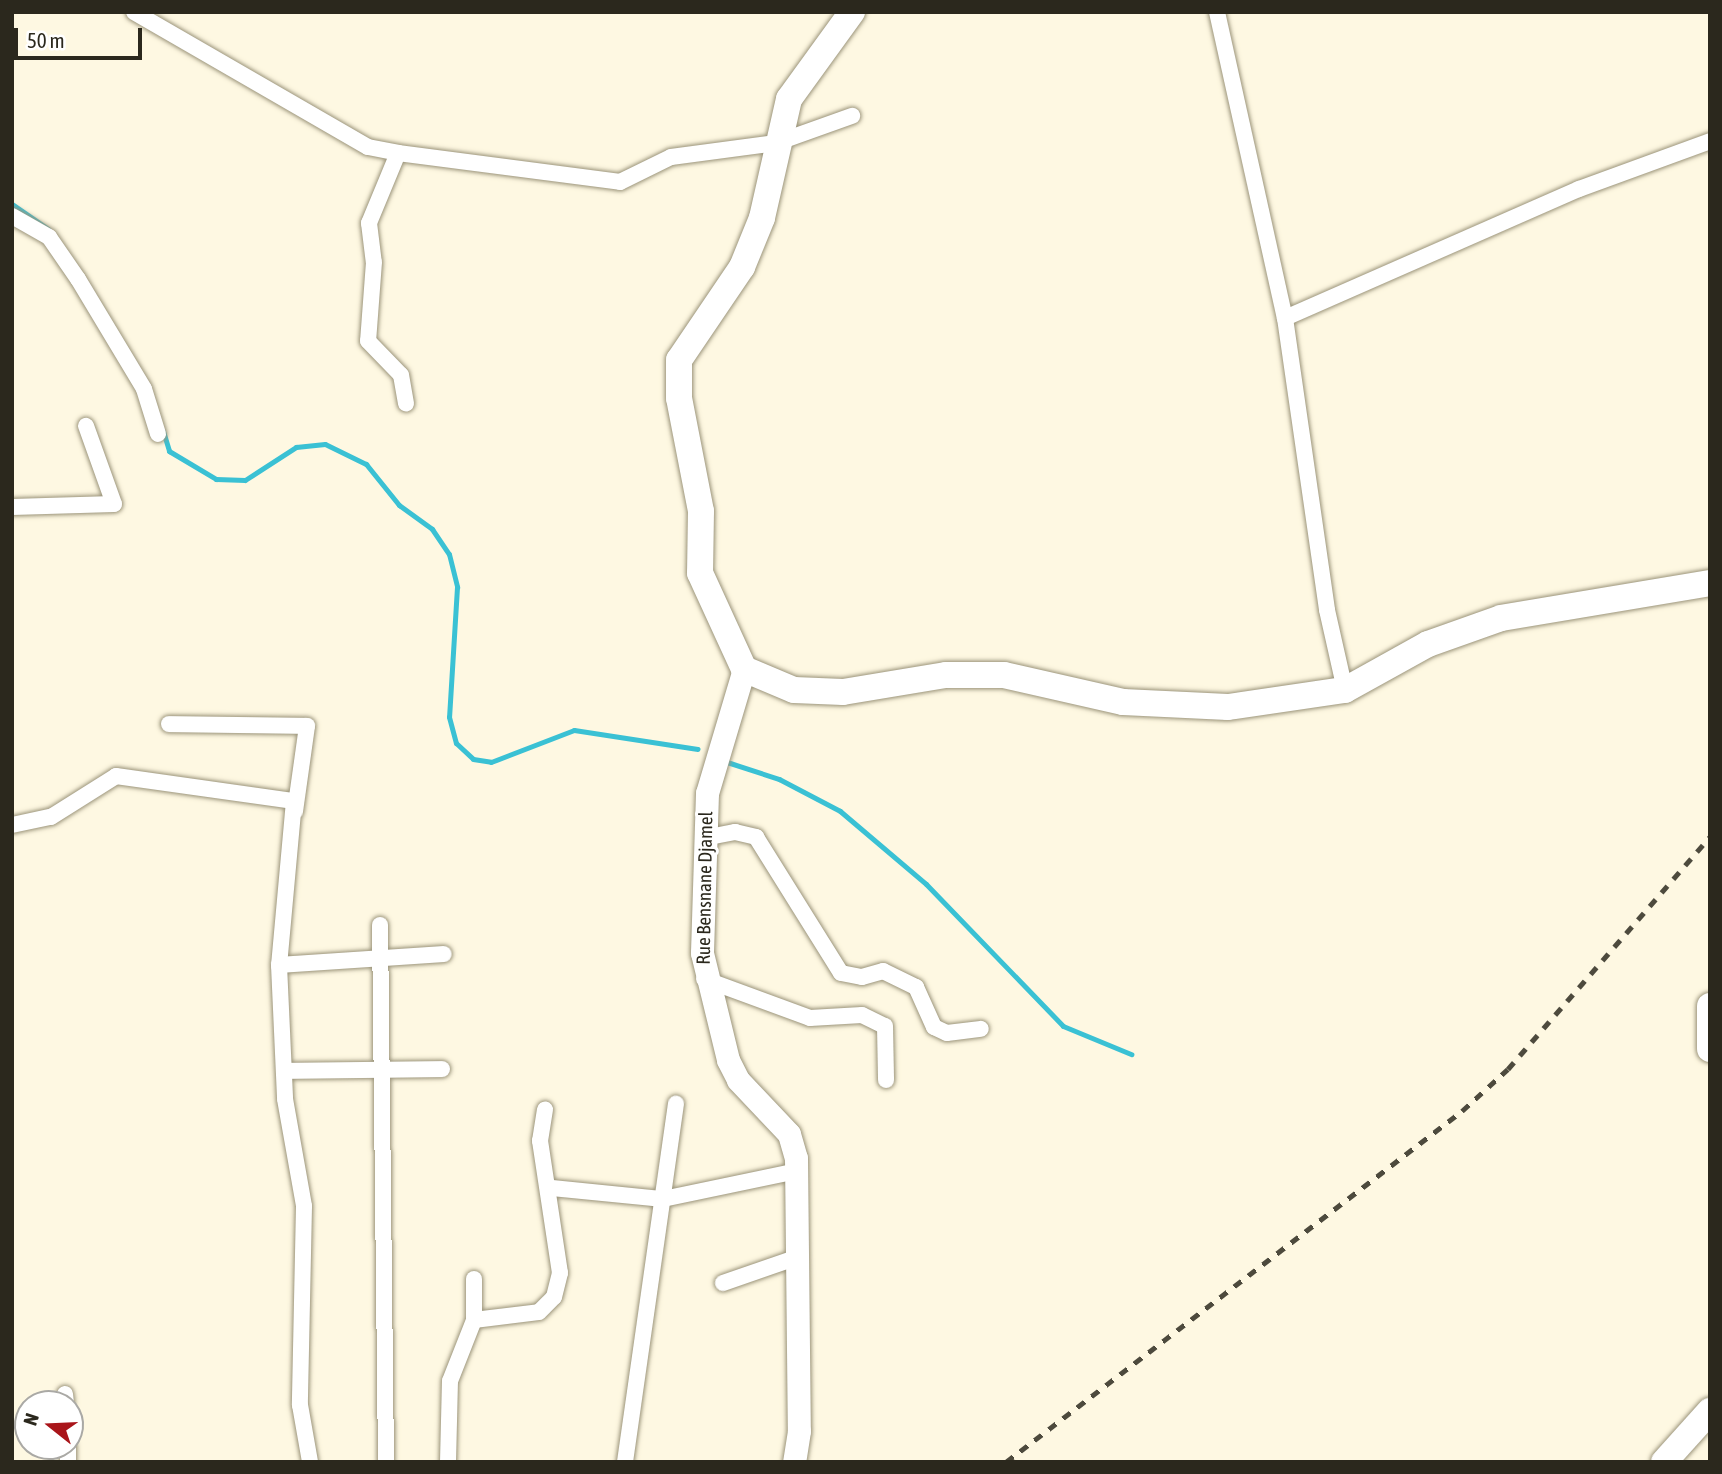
<!DOCTYPE html>
<style>
body{margin:0}
#map{position:relative;width:1722px;height:1474px;overflow:hidden;background:#fef8e2;font-family:"Asap Condensed",sans-serif}
div>[style]{position:absolute}
.stream>*{height:5px;margin:-2.5px;padding:0 2.5px;transform-origin:2.5px;border-radius:2.5px;background:#3ac1d4}
.roads{filter:drop-shadow(0 0 2px #9b947a) drop-shadow(0 0 2px #9b947a)}
.minor>*{height:16px;margin:-8px;padding:0 8px;transform-origin:8px;border-radius:8px;background:#fff}
.secondary>*{height:23px;margin:-11.5px;padding:0 11.5px;transform-origin:11.5px;border-radius:11.5px;background:#fff}
.primary>*{height:26px;margin:-13px;padding:0 13px;transform-origin:13px;border-radius:13px;background:#fff}
.rail>*{height:5px;margin-top:-2.5px;transform-origin:0;background:repeating-linear-gradient(90deg,#4d4a3d 0 9px,transparent 0 18px)}
span{translate:-50% -50%;white-space:nowrap;text-align:center;line-height:1.15;-webkit-text-stroke:6px #fff;paint-order:stroke}
.street-label{font-size:19px;color:#2b281d}
.frame{position:absolute;inset:0;border:14px solid #2b281d;pointer-events:none}
.north{position:absolute;left:14px;top:1390px;width:70px;height:70px;box-sizing:border-box;background:#fff;border:2px solid #aaa9a5;border-radius:50%;rotate:288deg;font-size:19px;font-weight:700;line-height:28px;text-align:center;color:#2b281d}
.north::after{content:'';display:block;margin:auto;width:24px;height:32px;background:#a9151a;clip-path:polygon(50% 0,100% 100%,50% 72%,0 100%)}
.scale{position:absolute;left:14px;top:28px;width:128px;height:32px;box-sizing:border-box;border:4px solid #2b281d;border-top:0;padding-left:9px;font-size:21px;line-height:24px;white-space:nowrap;color:#2b281d;-webkit-text-stroke:5px #fff;paint-order:stroke}
</style>
<div id="map">
<div class="stream">
<i style="left:12px;top:204px;width:44px;rotate:34.8deg"></i>
<i style="left:163px;top:431px;width:21px;rotate:73deg"></i>
<i style="left:169px;top:451px;width:55px;rotate:30.8deg"></i>
<i style="left:216px;top:479px;width:29px;rotate:2deg"></i>
<i style="left:245px;top:480px;width:61px;rotate:-32.9deg"></i>
<i style="left:296px;top:447px;width:29px;rotate:-6deg"></i>
<i style="left:325px;top:444px;width:46px;rotate:26deg"></i>
<i style="left:366px;top:464px;width:53px;rotate:51.2deg"></i>
<i style="left:399px;top:505px;width:41px;rotate:36deg"></i>
<i style="left:432px;top:529px;width:30px;rotate:56deg"></i>
<i style="left:449px;top:554px;width:34px;rotate:76deg"></i>
<i style="left:457px;top:587px;width:130px;rotate:93.5deg"></i>
<i style="left:449px;top:717px;width:27px;rotate:75deg"></i>
<i style="left:456px;top:743px;width:23px;rotate:43deg"></i>
<i style="left:473px;top:759px;width:18px;rotate:9deg"></i>
<i style="left:491px;top:762px;width:89px;rotate:-21.1deg"></i>
<i style="left:574px;top:730px;width:125px;rotate:8.7deg"></i>
<i style="left:727px;top:762px;width:55px;rotate:18.1deg"></i>
<i style="left:779px;top:779px;width:69px;rotate:27.7deg"></i>
<i style="left:840px;top:811px;width:113px;rotate:40.3deg"></i>
<i style="left:926px;top:884px;width:197px;rotate:46deg"></i>
<i style="left:1063px;top:1026px;width:74px;rotate:22.4deg"></i>
</div>
<div class="roads">
<div class="minor">
<i style="left:134px;top:12px;width:270px;rotate:30deg"></i>
<i style="left:368px;top:147px;width:31px;rotate:11deg"></i>
<i style="left:398px;top:153px;width:224px;rotate:7.4deg"></i>
<i style="left:620px;top:182px;width:57px;rotate:-26.1deg"></i>
<i style="left:671px;top:157px;width:106px;rotate:-7.6deg"></i>
<i style="left:776px;top:143px;width:81px;rotate:-19.6deg"></i>
<i style="left:1217px;top:12px;width:313px;rotate:77.5deg"></i>
<i style="left:1285px;top:318px;width:295px;rotate:81.8deg"></i>
<i style="left:1327px;top:610px;width:82px;rotate:77.3deg"></i>
<i style="left:398px;top:153px;width:76px;rotate:112.5deg"></i>
<i style="left:369px;top:223px;width:39px;rotate:83deg"></i>
<i style="left:374px;top:262px;width:79px;rotate:94.3deg"></i>
<i style="left:368px;top:341px;width:47px;rotate:45.9deg"></i>
<i style="left:401px;top:375px;width:29px;rotate:80deg"></i>
<i style="left:12px;top:216px;width:43px;rotate:29.6deg"></i>
<i style="left:49px;top:237px;width:51px;rotate:55.4deg"></i>
<i style="left:78px;top:279px;width:128px;rotate:59deg"></i>
<i style="left:144px;top:389px;width:47px;rotate:72.7deg"></i>
<i style="left:1285px;top:318px;width:321px;rotate:-23.7deg"></i>
<i style="left:1579px;top:189px;width:140px;rotate:-20.1deg"></i>
<i style="left:12px;top:507px;width:102px;rotate:-1.7deg"></i>
<i style="left:114px;top:504px;width:83px;rotate:-109.7deg"></i>
<i style="left:169px;top:724px;width:138px;rotate:0.8deg"></i>
<i style="left:307px;top:726px;width:86px;rotate:98deg"></i>
<i style="left:12px;top:825px;width:40px;rotate:-12deg"></i>
<i style="left:51px;top:817px;width:77px;rotate:-32.2deg"></i>
<i style="left:116px;top:776px;width:180px;rotate:8deg"></i>
<i style="left:294px;top:801px;width:165px;rotate:95.2deg"></i>
<i style="left:279px;top:965px;width:134px;rotate:87.4deg"></i>
<i style="left:285px;top:1099px;width:109px;rotate:79.9deg"></i>
<i style="left:304px;top:1206px;width:199px;rotate:91.2deg"></i>
<i style="left:300px;top:1405px;width:58px;rotate:80deg"></i>
<i style="left:704px;top:838px;width:32px;rotate:-11deg"></i>
<i style="left:735px;top:832px;width:22px;rotate:13deg"></i>
<i style="left:756px;top:837px;width:160px;rotate:58deg"></i>
<i style="left:841px;top:973px;width:21px;rotate:11deg"></i>
<i style="left:862px;top:977px;width:22px;rotate:-16deg"></i>
<i style="left:883px;top:971px;width:37px;rotate:26deg"></i>
<i style="left:916px;top:987px;width:44px;rotate:65.8deg"></i>
<i style="left:934px;top:1027px;width:14px;rotate:25deg"></i>
<i style="left:947px;top:1033px;width:34px;rotate:-7deg"></i>
<i style="left:380px;top:925px;width:537px;rotate:89.36deg"></i>
<i style="left:279px;top:965px;width:165px;rotate:-3.8deg"></i>
<i style="left:704px;top:979px;width:113px;rotate:20.2deg"></i>
<i style="left:810px;top:1018px;width:52px;rotate:-3.3deg"></i>
<i style="left:862px;top:1015px;width:25px;rotate:26deg"></i>
<i style="left:885px;top:1026px;width:54px;rotate:88.9deg"></i>
<i style="left:284px;top:1071px;width:158px;rotate:-0.7deg"></i>
<i style="left:552px;top:1188px;width:112px;rotate:5.7deg"></i>
<i style="left:663px;top:1199px;width:137px;rotate:-11.8deg"></i>
<i style="left:723px;top:1283px;width:76px;rotate:-19.1deg"></i>
<i style="left:474px;top:1320px;width:65px;rotate:-7deg"></i>
<i style="left:539px;top:1312px;width:21px;rotate:-45deg"></i>
<i style="left:554px;top:1297px;width:25px;rotate:-76deg"></i>
<i style="left:560px;top:1273px;width:134px;rotate:-98.6deg"></i>
<i style="left:540px;top:1141px;width:32px;rotate:-81deg"></i>
<i style="left:65px;top:1394px;width:10px;rotate:84deg"></i>
<i style="left:68px;top:1446px;width:16px;rotate:90deg"></i>
<i style="left:448px;top:1462px;width:81px;rotate:-88.6deg"></i>
<i style="left:450px;top:1381px;width:66px;rotate:-68.5deg"></i>
<i style="left:474px;top:1320px;width:41px;rotate:-90deg"></i>
<i style="left:625px;top:1462px;width:362px;rotate:-81.9deg"></i>
</div>
<div class="secondary">
<i style="left:744px;top:669px;width:129px;rotate:106.6deg"></i>
<i style="left:707px;top:793px;width:160px;rotate:91.8deg"></i>
<i style="left:702px;top:953px;width:110px;rotate:76.3deg"></i>
<i style="left:728px;top:1060px;width:22px;rotate:63deg"></i>
<i style="left:738px;top:1080px;width:74px;rotate:46.6deg"></i>
<i style="left:789px;top:1134px;width:25px;rotate:74deg"></i>
<i style="left:796px;top:1158px;width:273px;rotate:89.4deg"></i>
<i style="left:799px;top:1431px;width:31px;rotate:99deg"></i>
</div>
<div class="primary">
<i style="left:852px;top:12px;width:107px;rotate:125.9deg"></i>
<i style="left:789px;top:99px;width:122px;rotate:102.8deg"></i>
<i style="left:762px;top:218px;width:53px;rotate:112.2deg"></i>
<i style="left:742px;top:267px;width:112px;rotate:124.1deg"></i>
<i style="left:679px;top:360px;width:38px;rotate:90deg"></i>
<i style="left:679px;top:398px;width:115px;rotate:79deg"></i>
<i style="left:701px;top:511px;width:62px;rotate:90.9deg"></i>
<i style="left:700px;top:573px;width:106px;rotate:65.4deg"></i>
<i style="left:744px;top:669px;width:54px;rotate:22.8deg"></i>
<i style="left:794px;top:690px;width:49px;rotate:2.3deg"></i>
<i style="left:843px;top:692px;width:104px;rotate:-9.4deg"></i>
<i style="left:946px;top:675px;width:58px"></i>
<i style="left:1004px;top:675px;width:122px;rotate:12.8deg"></i>
<i style="left:1123px;top:702px;width:105px;rotate:2.7deg"></i>
<i style="left:1228px;top:707px;width:118px;rotate:-8.3deg"></i>
<i style="left:1345px;top:690px;width:95px;rotate:-29deg"></i>
<i style="left:1428px;top:644px;width:77px;rotate:-19.6deg"></i>
<i style="left:1501px;top:618px;width:212px;rotate:-9.5deg"></i>
<i style="left:1710px;top:1006px;width:43px;rotate:90deg"></i>
<i style="left:1664px;top:1462px;width:69px;rotate:-48deg"></i>
</div>
</div>
<div class="rail">
<i style="left:1006px;top:1462px;width:575px;rotate:-37.59deg"></i>
<i style="left:1462px;top:1111px;width:62px;rotate:-42.4deg"></i>
<i style="left:1508px;top:1069px;width:308px;rotate:-49deg"></i>
</div>
<div class="street-label">
<span style="left:705px;top:888px;rotate:-89deg">Rue Bensnane Djamel</span>
</div>
<div class="frame"></div>
<div class="north">N</div>
<div class="scale">50 m</div>
</div>
